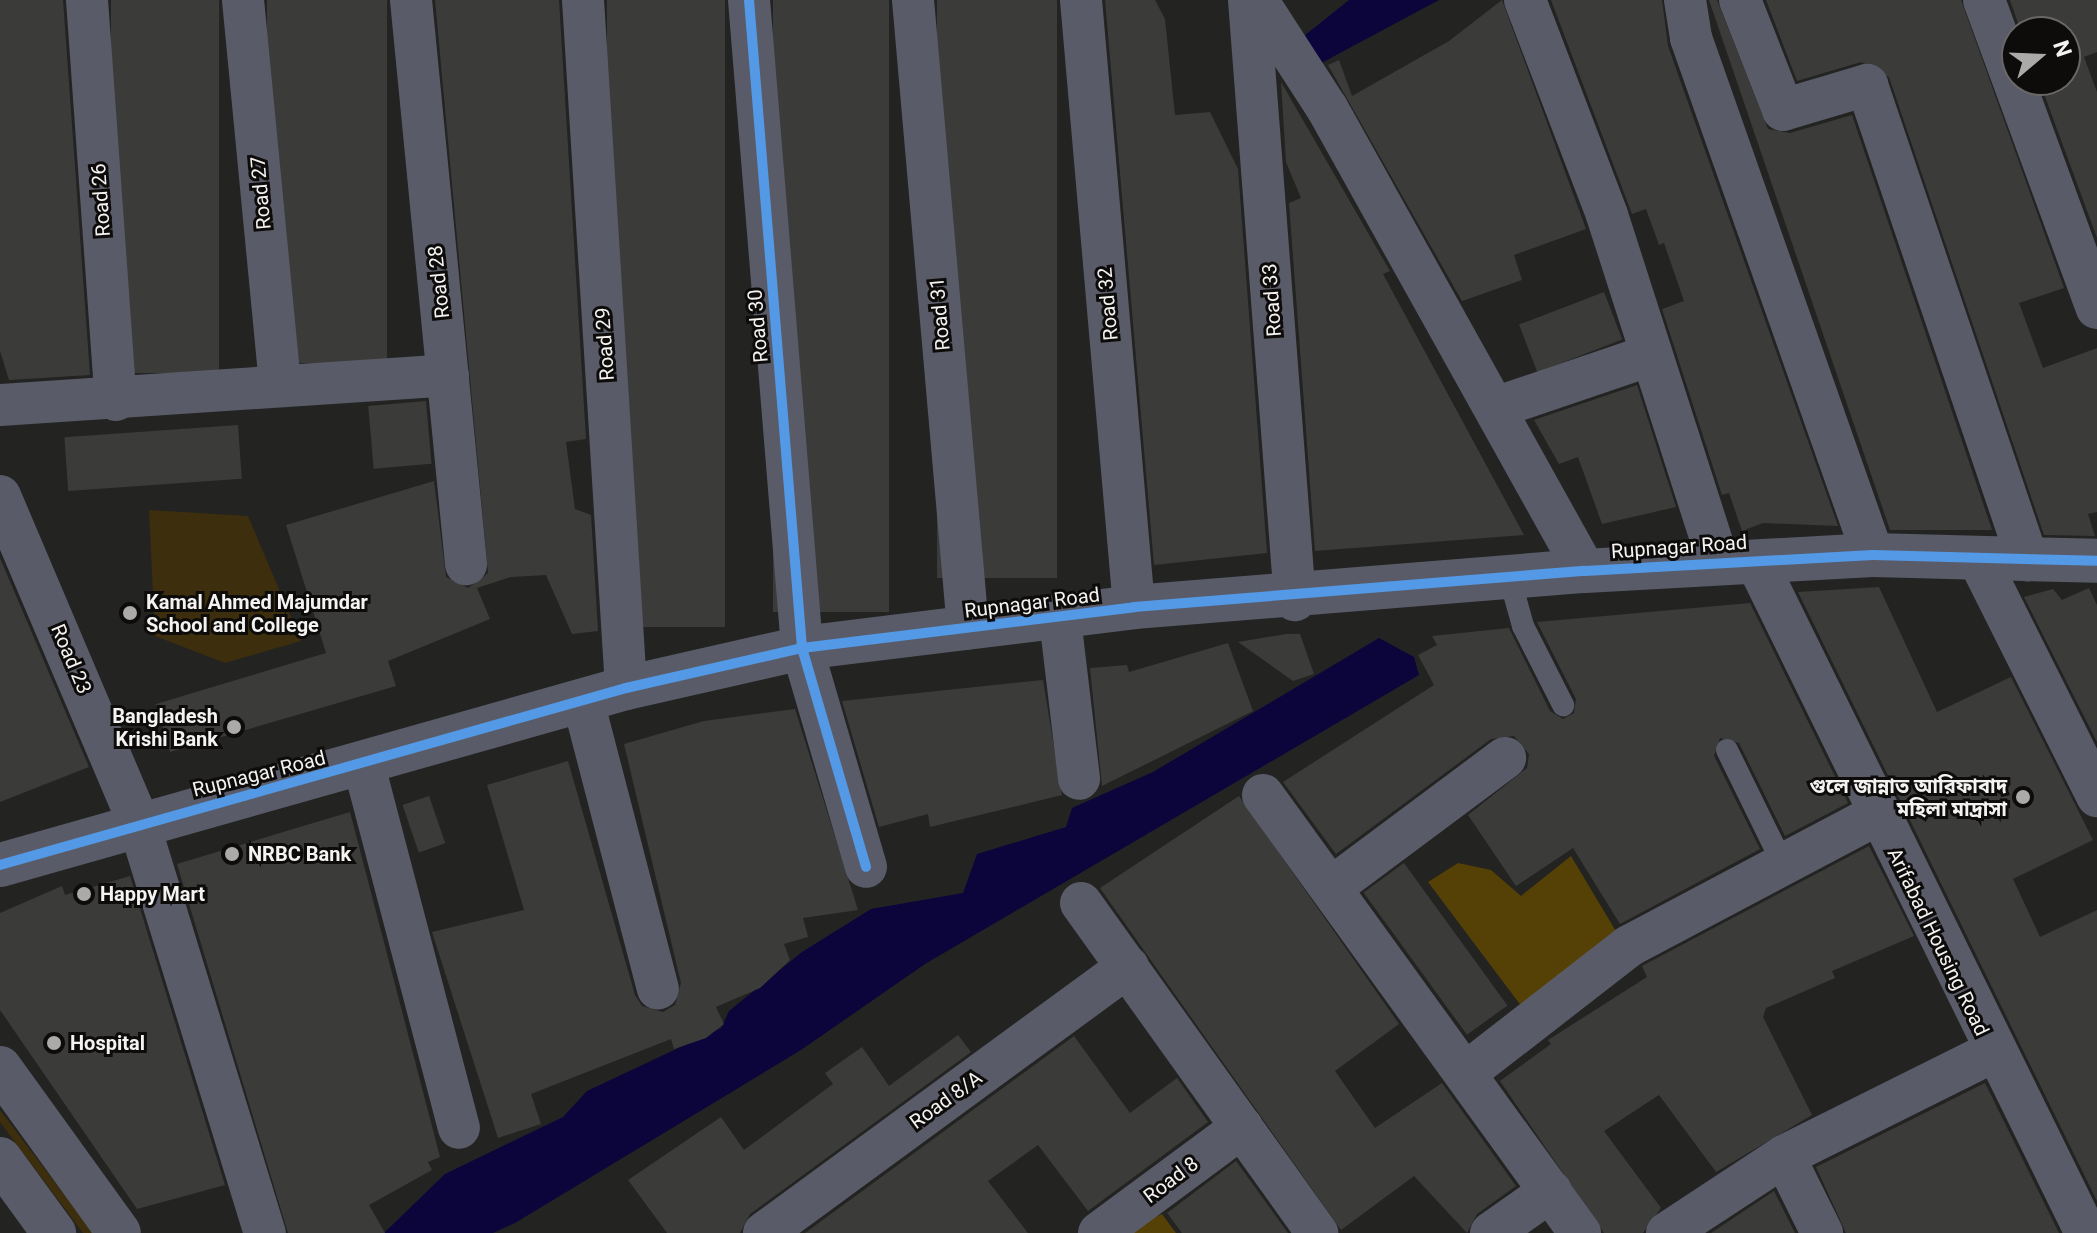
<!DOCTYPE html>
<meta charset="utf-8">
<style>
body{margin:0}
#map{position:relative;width:2097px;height:1233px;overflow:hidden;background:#232322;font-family:Roboto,"Noto Sans Bengali",sans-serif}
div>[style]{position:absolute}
.green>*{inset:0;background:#3d2f0d}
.forest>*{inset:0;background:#554105}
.water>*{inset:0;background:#0b053b}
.building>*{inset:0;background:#3b3b3a;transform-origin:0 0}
.service>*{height:22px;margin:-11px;padding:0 11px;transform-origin:11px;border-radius:11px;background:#595c68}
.minor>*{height:42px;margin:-21px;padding:0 21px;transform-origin:21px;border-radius:21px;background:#595c68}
.tertiary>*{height:44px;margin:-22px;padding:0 22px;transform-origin:22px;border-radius:22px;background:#595c68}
.cycleway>*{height:10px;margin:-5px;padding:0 5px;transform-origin:5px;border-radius:5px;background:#5399e6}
.dots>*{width:22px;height:22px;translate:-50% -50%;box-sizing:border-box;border:4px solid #0d0c0b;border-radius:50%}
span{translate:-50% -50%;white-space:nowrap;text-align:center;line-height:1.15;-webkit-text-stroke:6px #0d0c0b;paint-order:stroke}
.street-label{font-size:20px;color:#f4f3f2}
.poi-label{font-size:20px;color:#f4f3f2;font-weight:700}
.left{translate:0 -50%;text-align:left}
.right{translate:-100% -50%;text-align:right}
.north{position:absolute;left:2001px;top:16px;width:80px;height:80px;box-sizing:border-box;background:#0d0c0b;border:2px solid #696867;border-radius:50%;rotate:71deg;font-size:22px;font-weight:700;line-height:32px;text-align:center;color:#f4f3f2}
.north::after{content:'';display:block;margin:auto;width:28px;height:36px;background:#abaaa9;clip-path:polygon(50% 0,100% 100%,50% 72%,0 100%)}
</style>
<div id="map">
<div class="green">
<i style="clip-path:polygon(149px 510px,248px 516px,301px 641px,225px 663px,155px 636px)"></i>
<i style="clip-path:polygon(0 1110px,93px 1233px,83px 1233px,0 1122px)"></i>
</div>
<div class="forest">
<i style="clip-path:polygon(1571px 856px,1620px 938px,1522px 1007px,1428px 882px,1458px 863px,1491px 870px,1521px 896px)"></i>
<i style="clip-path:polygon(1162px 1214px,1176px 1233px,1128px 1233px,1137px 1226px)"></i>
</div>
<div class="water">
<i style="clip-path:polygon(1349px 0,1439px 0,1312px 68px,1294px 44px)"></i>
<i style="clip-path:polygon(1379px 638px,1414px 657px,1419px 675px,925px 964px,801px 1050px,515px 1223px,493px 1233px,384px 1233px,445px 1174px,563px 1117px,587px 1091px,721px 1028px,729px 1011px,802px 952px,871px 909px,963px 893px,977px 854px,1066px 827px,1072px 808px,1153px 772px)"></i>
</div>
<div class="building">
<i style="clip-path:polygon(0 0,63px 0,90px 375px,9px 380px,0 351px)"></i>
<i style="left:111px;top:0;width:108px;height:373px"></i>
<i style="left:267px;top:0;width:120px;height:363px"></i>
<i style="clip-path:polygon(435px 0,559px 0,586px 439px,566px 442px,575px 509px,591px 515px,598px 631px,572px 634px,546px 575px,511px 577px,477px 588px,490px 619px,388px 661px,396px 686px,170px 752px,156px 704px,326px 653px,286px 525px,434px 481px,446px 577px,468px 588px,488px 573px)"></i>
<i style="left:607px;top:0;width:118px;height:627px"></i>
<i style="left:773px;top:0;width:116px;height:612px"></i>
<i style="left:937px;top:0;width:120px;height:578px"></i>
<i style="clip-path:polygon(1105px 0,1155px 0,1165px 19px,1175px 115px,1210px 112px,1238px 169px,1267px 553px,1154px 565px)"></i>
<i style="clip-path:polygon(1502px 0,1586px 229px,1514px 255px,1522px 280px,1462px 301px,1328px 65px,1339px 60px,1352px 96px,1449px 41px)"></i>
<i style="clip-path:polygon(1551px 0,1662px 0,1668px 46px,1838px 526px,1763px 523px,1742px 531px,1729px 493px,1722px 495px,1662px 309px,1684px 301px,1664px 243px,1659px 245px,1646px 209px,1632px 214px)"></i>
<i style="clip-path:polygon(1709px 0,1717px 0,1768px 129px,1790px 133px,1852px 115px,1992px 530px,1890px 530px)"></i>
<i style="clip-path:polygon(1766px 0,1961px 0,2064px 288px,2019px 303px,2043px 368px,2097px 348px,2097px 512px,2088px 514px,2095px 536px,2044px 535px,1889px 77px,1861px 62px,1797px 81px)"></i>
<i style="clip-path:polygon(2010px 0,2097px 0,2097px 52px,2084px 57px,2097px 92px,2097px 238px,2039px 80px,2065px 80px,2065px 32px,2021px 32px)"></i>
<i style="clip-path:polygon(1281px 82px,1390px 271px,1383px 274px,1524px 535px,1315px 551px,1289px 203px,1301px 198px,1286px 162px)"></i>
<i style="left:1604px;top:292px;width:51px;height:91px;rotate:69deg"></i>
<i style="clip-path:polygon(1637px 385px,1676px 507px,1602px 524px,1578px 457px,1559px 464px,1534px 420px)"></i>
<i style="left:426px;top:401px;width:63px;height:58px;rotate:85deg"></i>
<i style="left:238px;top:425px;width:54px;height:174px;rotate:86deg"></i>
<i style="clip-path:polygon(0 558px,89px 767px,0 802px)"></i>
<i style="clip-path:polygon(1879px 587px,1937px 712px,2011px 677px,2093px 840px,2013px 879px,2040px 937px,2097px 910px,2097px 1201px,1798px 592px)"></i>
<i style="clip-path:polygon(2089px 588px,2097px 605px,2097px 742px,2024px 597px,2053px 589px,2062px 600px)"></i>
<i style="clip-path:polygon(1750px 603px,1848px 803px,1785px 836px,1739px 743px,1720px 738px,1714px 756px,1760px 849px,1620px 924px,1573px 848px,1516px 886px,1468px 815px,1527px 768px,1529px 754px,1514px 736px,1491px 739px,1336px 854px,1283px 782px,1434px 685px,1418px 655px,1437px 645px,1432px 636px,1509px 628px,1550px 711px,1563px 719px,1574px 713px,1576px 699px,1537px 622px)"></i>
<i style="clip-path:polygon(1286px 634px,1300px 634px,1314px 674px,1293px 681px,1238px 642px)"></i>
<i style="clip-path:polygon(1228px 643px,1253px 711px,1102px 786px,1090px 668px,1127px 665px,1129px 672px)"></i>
<i style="clip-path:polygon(1043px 680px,1062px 795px,930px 827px,928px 814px,879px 827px,842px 701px)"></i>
<i style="clip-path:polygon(795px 709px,858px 910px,803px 918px,808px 937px,784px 944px,790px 960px,760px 988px,716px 1007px,724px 1024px,706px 1038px,674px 1049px,671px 1039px,531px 1094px,541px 1124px,498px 1138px,432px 932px,524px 910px,487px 785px,568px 761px,635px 995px,642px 1006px,663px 1012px,675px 1005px,681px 983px,624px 744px,704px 721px)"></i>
<i style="left:429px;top:796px;width:50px;height:28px;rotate:71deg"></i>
<i style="clip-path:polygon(1239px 796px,1399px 1024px,1335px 1071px,1375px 1128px,1442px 1083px,1516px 1186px,1477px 1214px,1467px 1233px,1414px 1176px,1341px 1230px,1100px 888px)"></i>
<i style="clip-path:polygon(350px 812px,440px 1157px,428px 1162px,432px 1170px,369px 1205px,385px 1233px,288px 1233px,177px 864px)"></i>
<i style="clip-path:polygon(1869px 846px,1914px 936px,1832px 971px,1835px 978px,1766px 1008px,1763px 1017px,1812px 1115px,1716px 1172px,1659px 1095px,1604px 1131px,1661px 1208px,1643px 1233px,1604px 1233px,1500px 1081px,1551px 1044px,1548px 1040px,1647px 977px,1642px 966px)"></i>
<i style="left:1404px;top:863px;width:176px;height:50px;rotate:54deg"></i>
<i style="clip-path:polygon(130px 876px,225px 1185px,137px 1209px,0 1010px,0 913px,62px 886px,65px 895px)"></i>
<i style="clip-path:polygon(958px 1035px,971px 1052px,750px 1214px,740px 1233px,667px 1233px,628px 1180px,721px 1117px,744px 1150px,833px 1084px,825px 1073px,862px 1047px,889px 1086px)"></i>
<i style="clip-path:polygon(1074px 1036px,1130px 1113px,1177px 1078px,1208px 1122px,1088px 1211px,1038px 1145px,988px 1181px,1028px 1233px,805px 1233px)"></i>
<i style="clip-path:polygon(1985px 1083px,2059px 1233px,1846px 1233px,1816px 1167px)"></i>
<i style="clip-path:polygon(1236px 1161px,1288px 1233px,1182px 1233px,1167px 1213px)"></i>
<i style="clip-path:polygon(1774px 1191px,1795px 1233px,1711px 1233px)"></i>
</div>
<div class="service">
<i style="left:1510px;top:579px;width:49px;rotate:74.5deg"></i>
<i style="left:1523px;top:626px;width:89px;rotate:63.1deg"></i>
<i style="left:1727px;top:750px;width:123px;rotate:63.9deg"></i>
</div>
<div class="minor">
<i style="left:87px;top:0;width:401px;rotate:85.9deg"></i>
<i style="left:243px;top:0;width:387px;rotate:84.5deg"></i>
<i style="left:411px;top:0;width:567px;rotate:84.43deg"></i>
<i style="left:583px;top:0;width:689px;rotate:86.42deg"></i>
<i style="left:749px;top:0;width:650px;rotate:85.32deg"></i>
<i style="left:802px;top:648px;width:228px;rotate:73.7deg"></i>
<i style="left:913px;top:0;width:631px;rotate:85deg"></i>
<i style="left:1081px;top:0;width:609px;rotate:85.01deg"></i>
<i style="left:1249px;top:0;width:602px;rotate:85.62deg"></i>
<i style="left:1257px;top:0;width:129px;rotate:57.1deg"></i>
<i style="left:1327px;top:108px;width:530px;rotate:60.87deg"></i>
<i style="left:1525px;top:0;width:230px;rotate:69.1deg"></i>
<i style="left:1607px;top:215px;width:366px;rotate:72.2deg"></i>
<i style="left:1685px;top:0;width:38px;rotate:81deg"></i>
<i style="left:1691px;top:38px;width:548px;rotate:70.61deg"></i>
<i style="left:1740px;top:0;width:118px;rotate:68.6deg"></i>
<i style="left:1783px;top:110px;width:88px;rotate:-16.6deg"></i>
<i style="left:1867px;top:85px;width:502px;rotate:71.31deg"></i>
<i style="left:1984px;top:0;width:328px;rotate:69.9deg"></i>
<i style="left:0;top:405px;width:449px;rotate:-3.8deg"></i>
<i style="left:1495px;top:408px;width:165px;rotate:-18.8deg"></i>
<i style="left:0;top:496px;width:356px;rotate:67deg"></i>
<i style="left:139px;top:824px;width:428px;rotate:72.9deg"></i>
<i style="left:1756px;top:561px;width:749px;rotate:63.85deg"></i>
<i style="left:1980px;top:562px;width:262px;rotate:63.4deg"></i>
<i style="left:1060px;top:619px;width:161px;rotate:83.2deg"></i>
<i style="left:584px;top:705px;width:293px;rotate:75.4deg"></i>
<i style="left:364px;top:766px;width:374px;rotate:75.3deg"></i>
<i style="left:1263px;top:795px;width:541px;rotate:54.11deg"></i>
<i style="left:1332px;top:887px;width:216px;rotate:-36.7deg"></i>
<i style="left:1081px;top:903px;width:406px;rotate:54.4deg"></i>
<i style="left:1468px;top:1071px;width:204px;rotate:-37.8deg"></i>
<i style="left:1629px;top:946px;width:280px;rotate:-27.9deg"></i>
<i style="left:1784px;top:1156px;width:86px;rotate:63.7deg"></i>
<i style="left:764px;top:1233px;width:451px;rotate:-36.2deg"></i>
<i style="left:1099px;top:1233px;width:178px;rotate:-36.5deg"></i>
<i style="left:1491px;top:1233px;width:73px;rotate:-35deg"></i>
<i style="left:1667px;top:1233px;width:140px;rotate:-33.3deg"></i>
<i style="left:1784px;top:1156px;width:233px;rotate:-26.5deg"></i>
</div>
<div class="tertiary">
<i style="left:0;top:865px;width:651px;rotate:-15.79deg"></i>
<i style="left:626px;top:688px;width:180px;rotate:-12.8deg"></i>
<i style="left:802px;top:648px;width:335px;rotate:-7deg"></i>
<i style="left:1134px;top:607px;width:452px;rotate:-4.6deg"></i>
<i style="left:1585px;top:571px;width:288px;rotate:-3.2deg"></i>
<i style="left:1873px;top:555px;width:224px;rotate:1.5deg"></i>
<i style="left:0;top:1068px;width:203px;rotate:54.2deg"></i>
<i style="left:0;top:1159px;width:92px;rotate:53.9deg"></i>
</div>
<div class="cycleway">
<i style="left:749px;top:0;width:650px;rotate:85.32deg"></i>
<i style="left:802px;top:648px;width:228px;rotate:73.7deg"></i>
<i style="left:0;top:865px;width:651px;rotate:-15.79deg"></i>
<i style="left:626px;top:688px;width:180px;rotate:-12.8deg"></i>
<i style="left:802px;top:648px;width:335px;rotate:-7deg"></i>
<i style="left:1134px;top:607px;width:452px;rotate:-4.6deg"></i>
<i style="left:1585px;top:571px;width:288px;rotate:-3.2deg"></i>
<i style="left:1873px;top:555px;width:224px;rotate:1.5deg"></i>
</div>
<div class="dots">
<i style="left:130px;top:613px;background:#abaaa9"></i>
<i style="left:234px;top:727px;background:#abaaa9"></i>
<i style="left:2023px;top:797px;background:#abaaa9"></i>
<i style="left:232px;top:854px;background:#abaaa9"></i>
<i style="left:84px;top:894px;background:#abaaa9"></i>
<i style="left:54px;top:1043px;background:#abaaa9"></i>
</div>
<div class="street-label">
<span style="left:261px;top:193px;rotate:-95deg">Road 27</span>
<span style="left:101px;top:200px;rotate:-94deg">Road 26</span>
<span style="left:439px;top:282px;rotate:-96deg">Road 28</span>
<span style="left:1272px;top:300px;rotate:-94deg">Road 33</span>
<span style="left:1108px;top:304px;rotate:-95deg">Road 32</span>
<span style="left:940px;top:314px;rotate:-95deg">Road 31</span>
<span style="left:758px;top:326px;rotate:-95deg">Road 30</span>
<span style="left:605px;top:344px;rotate:-94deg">Road 29</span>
<span style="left:1679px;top:547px;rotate:-4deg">Rupnagar Road</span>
<span style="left:1032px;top:603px;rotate:-7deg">Rupnagar Road</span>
<span style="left:71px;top:659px;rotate:67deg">Road 23</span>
<span style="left:259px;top:774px;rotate:-14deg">Rupnagar Road</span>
<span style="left:1938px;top:942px;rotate:64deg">Arifabad Housing Road</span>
<span style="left:946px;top:1100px;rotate:-36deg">Road 8/A</span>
<span style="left:1171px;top:1180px;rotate:-37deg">Road 8</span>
</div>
<div class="poi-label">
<span class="left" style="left:146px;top:614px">Kamal Ahmed Majumdar<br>School and College</span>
<span class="right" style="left:218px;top:728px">Bangladesh<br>Krishi Bank</span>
<span class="right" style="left:2007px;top:798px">গুলে জান্নাত আরিফাবাদ<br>মহিলা মাদ্রাসা</span>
<span class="left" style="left:248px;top:854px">NRBC Bank</span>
<span class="left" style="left:100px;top:894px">Happy Mart</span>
<span class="left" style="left:70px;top:1043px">Hospital</span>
</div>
<div class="north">N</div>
</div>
